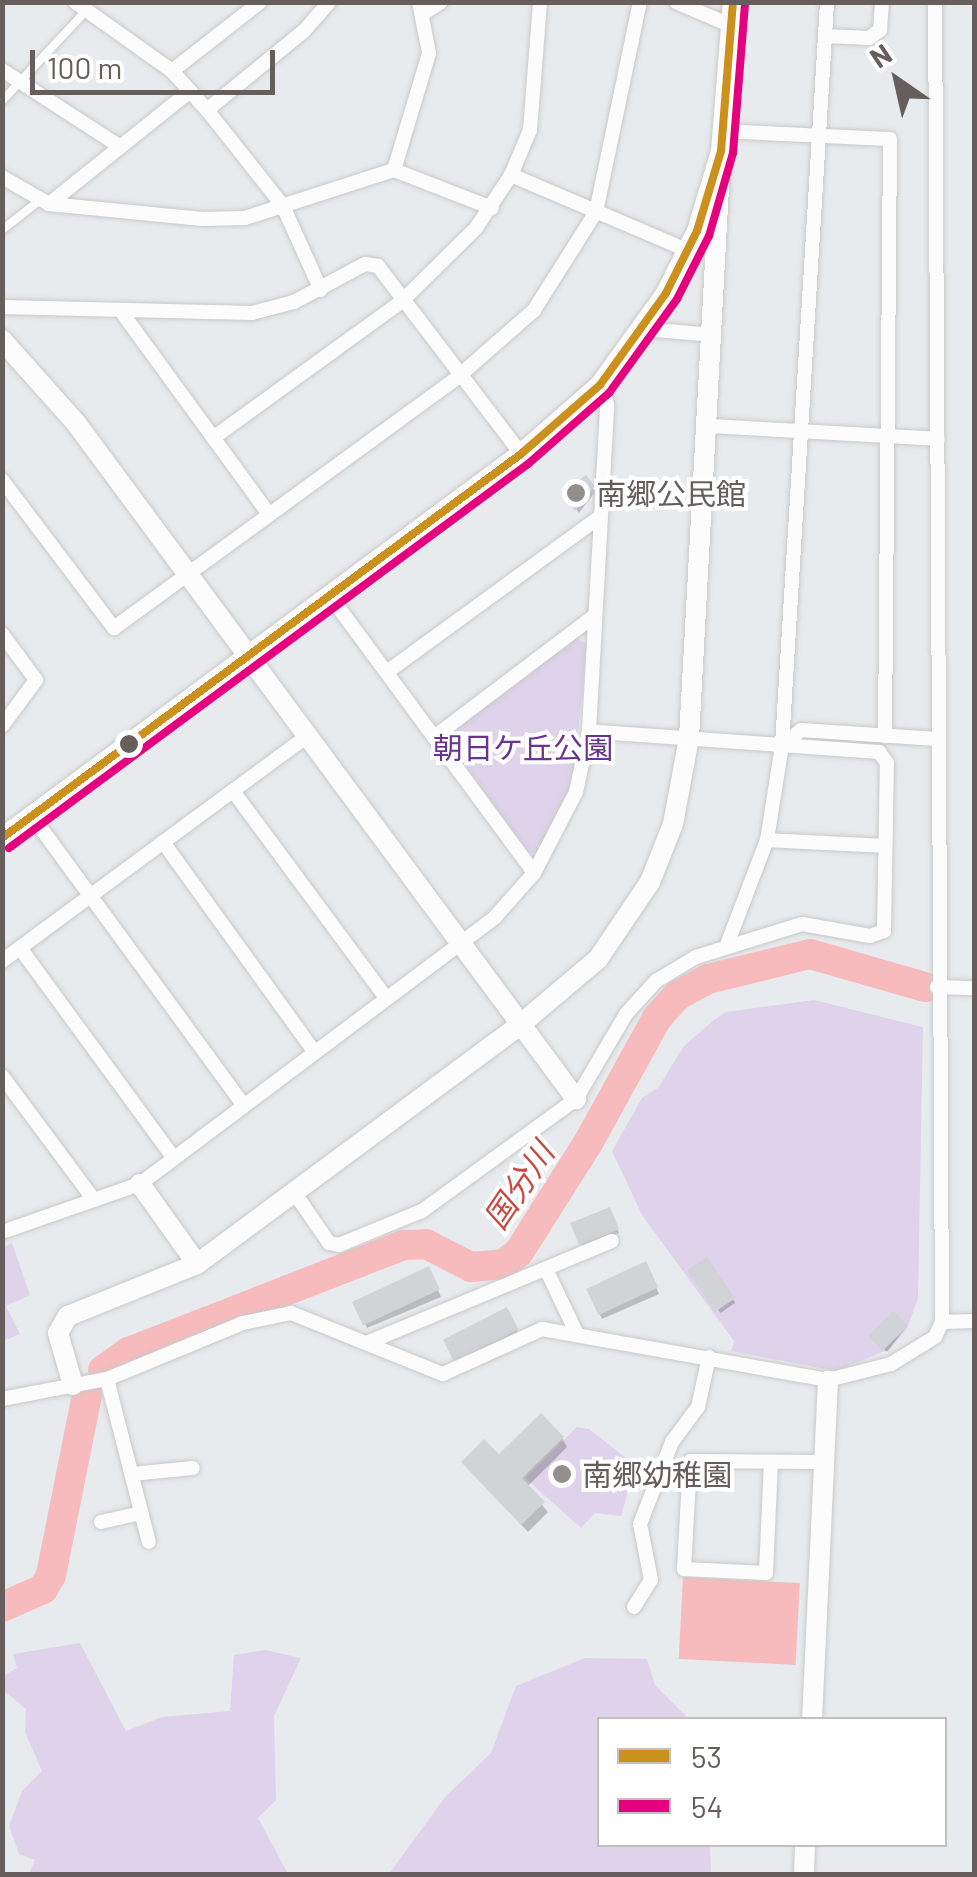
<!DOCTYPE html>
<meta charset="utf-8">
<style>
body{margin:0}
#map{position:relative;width:977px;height:1877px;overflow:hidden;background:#e8ebed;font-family:Barlow,"Noto Sans JP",sans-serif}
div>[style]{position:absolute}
.green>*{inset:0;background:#ded3ea}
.water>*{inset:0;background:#f8bbbd;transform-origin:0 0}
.shadow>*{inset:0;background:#0003;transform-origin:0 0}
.river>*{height:30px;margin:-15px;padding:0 15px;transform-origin:15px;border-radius:15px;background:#f8bbbd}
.building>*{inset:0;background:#d1d4d6;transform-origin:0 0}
.roads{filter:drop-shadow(0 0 2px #c9c9c9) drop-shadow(0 0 2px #c9c9c9)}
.lane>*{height:8px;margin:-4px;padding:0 4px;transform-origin:4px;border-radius:4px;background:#fcfcfc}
.street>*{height:14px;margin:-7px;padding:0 7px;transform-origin:7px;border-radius:7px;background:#fcfcfc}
.secondary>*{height:20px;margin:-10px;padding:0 10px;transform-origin:10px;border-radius:10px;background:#fcfcfc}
.bus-1>*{height:8px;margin:-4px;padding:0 4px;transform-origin:4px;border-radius:4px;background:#cc901c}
.bus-2>*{height:8px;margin:-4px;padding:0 4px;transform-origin:4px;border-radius:4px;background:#e5007d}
.dots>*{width:28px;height:28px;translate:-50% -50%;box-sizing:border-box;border:5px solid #fff;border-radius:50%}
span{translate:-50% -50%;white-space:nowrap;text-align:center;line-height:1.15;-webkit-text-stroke:8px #fff;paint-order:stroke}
.poi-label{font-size:30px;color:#665e5d}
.left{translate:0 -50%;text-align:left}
.park-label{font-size:30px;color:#69338f}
.water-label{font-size:32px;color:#c94842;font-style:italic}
.frame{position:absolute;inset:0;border:5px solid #665e5d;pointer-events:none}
.legend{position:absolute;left:597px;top:1717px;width:350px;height:130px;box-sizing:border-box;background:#fff;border:2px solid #c2bfbe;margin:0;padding:12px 18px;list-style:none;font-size:30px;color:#665e5d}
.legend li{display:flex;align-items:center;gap:20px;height:50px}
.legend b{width:50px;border:2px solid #c2bfbe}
.north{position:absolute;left:847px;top:30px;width:100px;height:100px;-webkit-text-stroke:8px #fff;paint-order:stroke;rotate:326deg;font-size:28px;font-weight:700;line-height:40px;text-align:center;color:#665e5d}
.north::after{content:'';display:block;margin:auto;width:35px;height:45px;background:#665e5d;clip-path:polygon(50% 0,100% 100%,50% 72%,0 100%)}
.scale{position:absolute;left:30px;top:50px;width:245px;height:45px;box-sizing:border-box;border:5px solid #665e5d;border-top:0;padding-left:12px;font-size:30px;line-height:35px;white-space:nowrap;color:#665e5d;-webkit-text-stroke:8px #fff;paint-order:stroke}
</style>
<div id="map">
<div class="green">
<i style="clip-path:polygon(576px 638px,587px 644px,573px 780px,542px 853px,529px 853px,448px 742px,450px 732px)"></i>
<i style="clip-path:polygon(814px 1000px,923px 1027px,918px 1298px,907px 1329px,890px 1349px,836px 1371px,731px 1351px,734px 1341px,642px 1215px,612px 1151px,642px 1098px,658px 1088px,684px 1046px,714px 1020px,726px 1012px)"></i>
<i style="clip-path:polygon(12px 1243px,30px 1295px,6px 1306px,20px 1334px,3px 1341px,3px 1247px)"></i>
<i style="clip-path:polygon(577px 1427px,589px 1429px,635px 1465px,621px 1516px,595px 1513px,581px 1528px,525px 1478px)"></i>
<i style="clip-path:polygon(80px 1643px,126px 1731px,162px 1717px,230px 1711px,234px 1655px,265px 1650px,301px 1658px,274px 1716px,276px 1800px,258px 1818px,288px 1874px,29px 1874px,35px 1860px,19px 1854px,9px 1826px,22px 1791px,42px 1771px,25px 1732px,26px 1709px,3px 1690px,3px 1676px,17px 1668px,13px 1654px)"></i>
<i style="clip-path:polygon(585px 1658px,647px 1659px,655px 1685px,689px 1719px,600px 1720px,600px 1844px,710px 1845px,711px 1874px,389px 1874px,445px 1797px,491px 1753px,516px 1686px)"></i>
</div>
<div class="water">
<i style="left:683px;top:1577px;width:117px;height:82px;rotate:3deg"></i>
</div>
<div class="shadow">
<i style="clip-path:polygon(585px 478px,595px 492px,579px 513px,565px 494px)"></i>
<i style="clip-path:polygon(611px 1213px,619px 1233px,583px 1248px,573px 1224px)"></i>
<i style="left:706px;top:1261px;width:51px;height:18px;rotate:55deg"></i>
<i style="clip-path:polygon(649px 1270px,659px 1294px,602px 1319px,599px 1313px)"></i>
<i style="clip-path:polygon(432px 1276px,441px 1297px,367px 1328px,354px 1301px)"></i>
<i style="left:506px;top:1310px;width:30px;height:68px;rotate:62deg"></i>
<i style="clip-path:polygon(906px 1327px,887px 1352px,874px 1340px)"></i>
<i style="clip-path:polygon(562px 1438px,567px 1447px,527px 1487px,548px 1512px,528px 1532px,464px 1463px)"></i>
</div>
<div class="river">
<i style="left:103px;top:1370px;width:32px;rotate:-35deg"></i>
<i style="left:129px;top:1352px;width:294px;rotate:-21.3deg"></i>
<i style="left:403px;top:1245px;width:23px;rotate:-2deg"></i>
<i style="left:426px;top:1244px;width:51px;rotate:27.1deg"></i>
<i style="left:471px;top:1267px;width:33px;rotate:-5deg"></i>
<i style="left:504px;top:1264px;width:19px;rotate:-39deg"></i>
<i style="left:519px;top:1252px;width:129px;rotate:-57.7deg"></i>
<i style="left:588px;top:1143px;width:143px;rotate:-61.1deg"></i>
<i style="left:657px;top:1018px;width:31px;rotate:-48deg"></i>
<i style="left:678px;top:995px;width:34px;rotate:-28deg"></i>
<i style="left:708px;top:979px;width:105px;rotate:-13.8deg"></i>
<i style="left:810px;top:954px;width:120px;rotate:16deg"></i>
<i style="left:2px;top:1607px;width:45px;rotate:-23.7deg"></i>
<i style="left:43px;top:1589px;width:16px;rotate:-60deg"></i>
<i style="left:51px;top:1575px;width:184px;rotate:-78.7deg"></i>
</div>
<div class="building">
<i style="clip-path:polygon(586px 475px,595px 486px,575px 511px,562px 494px)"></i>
<i style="left:610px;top:1207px;width:24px;height:43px;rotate:68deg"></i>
<i style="left:707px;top:1257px;width:50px;height:24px;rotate:56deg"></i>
<i style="left:646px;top:1261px;width:29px;height:66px;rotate:65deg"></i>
<i style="left:429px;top:1266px;width:26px;height:85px;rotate:65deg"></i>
<i style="left:507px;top:1307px;width:25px;height:72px;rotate:63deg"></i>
<i style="left:893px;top:1311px;width:21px;height:35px;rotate:45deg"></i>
<i style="clip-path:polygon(541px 1413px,564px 1437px,522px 1478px,545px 1502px,521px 1525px,461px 1462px,484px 1439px,499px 1454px)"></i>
</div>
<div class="roads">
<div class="lane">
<i style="left:2px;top:101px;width:125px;rotate:-47deg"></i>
<i style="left:2px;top:230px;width:48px;rotate:-38.3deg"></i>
</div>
<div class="street">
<i style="left:75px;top:2px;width:119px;rotate:35.4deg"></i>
<i style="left:172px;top:71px;width:52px;rotate:48.1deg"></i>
<i style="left:207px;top:110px;width:122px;rotate:51.6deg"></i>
<i style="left:283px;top:206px;width:92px;rotate:65.7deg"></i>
<i style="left:676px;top:2px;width:61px;rotate:23.2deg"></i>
<i style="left:424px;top:13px;width:20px;rotate:-33deg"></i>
<i style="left:825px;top:36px;width:44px;rotate:2.6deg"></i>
<i style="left:869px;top:38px;width:14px;rotate:-36deg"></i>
<i style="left:880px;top:30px;width:28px;rotate:-86deg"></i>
<i style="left:2px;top:70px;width:140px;rotate:33deg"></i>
<i style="left:172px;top:71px;width:112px;rotate:-38.1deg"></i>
<i style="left:207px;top:110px;width:125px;rotate:-39.2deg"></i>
<i style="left:304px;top:31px;width:38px;rotate:-49deg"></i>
<i style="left:724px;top:131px;width:166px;rotate:2.8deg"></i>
<i style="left:890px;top:139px;width:597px;rotate:90.48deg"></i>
<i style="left:394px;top:170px;width:122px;rotate:-73.3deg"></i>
<i style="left:429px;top:53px;width:52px;rotate:-101.1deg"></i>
<i style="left:511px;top:175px;width:194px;rotate:23.1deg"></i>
<i style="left:2px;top:177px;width:54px;rotate:29.9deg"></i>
<i style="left:49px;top:204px;width:154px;rotate:5.6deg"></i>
<i style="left:202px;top:219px;width:43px;rotate:-1.3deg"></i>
<i style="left:245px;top:218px;width:157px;rotate:-17.9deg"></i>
<i style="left:394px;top:170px;width:105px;rotate:21.2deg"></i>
<i style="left:49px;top:204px;width:181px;rotate:-38.7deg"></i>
<i style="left:2px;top:307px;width:250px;rotate:1.4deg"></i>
<i style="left:252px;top:313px;width:43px;rotate:-14.7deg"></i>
<i style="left:294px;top:302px;width:81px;rotate:-28.2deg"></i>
<i style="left:365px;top:264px;width:13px;rotate:9deg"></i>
<i style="left:378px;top:266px;width:236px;rotate:52.7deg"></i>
<i style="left:123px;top:314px;width:248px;rotate:53.9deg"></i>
<i style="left:644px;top:329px;width:70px;rotate:4.9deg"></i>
<i style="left:708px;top:426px;width:230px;rotate:3.2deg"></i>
<i style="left:213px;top:438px;width:233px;rotate:-35.9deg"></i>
<i style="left:402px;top:301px;width:104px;rotate:-44.6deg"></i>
<i style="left:476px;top:228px;width:64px;rotate:-56.6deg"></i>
<i style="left:511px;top:175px;width:49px;rotate:-67.1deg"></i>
<i style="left:530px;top:130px;width:128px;rotate:-85.5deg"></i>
<i style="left:2px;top:480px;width:186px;rotate:52.9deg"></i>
<i style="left:114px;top:628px;width:427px;rotate:-36.1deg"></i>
<i style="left:459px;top:376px;width:100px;rotate:-41.3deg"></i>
<i style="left:534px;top:310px;width:116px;rotate:-57.7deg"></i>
<i style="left:596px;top:212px;width:215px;rotate:-78.2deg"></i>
<i style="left:330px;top:596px;width:344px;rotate:53.6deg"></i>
<i style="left:2px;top:634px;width:57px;rotate:53.5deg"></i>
<i style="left:36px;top:680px;width:57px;rotate:126.5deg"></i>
<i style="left:387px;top:672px;width:265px;rotate:-36.1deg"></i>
<i style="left:434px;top:737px;width:201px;rotate:-37.1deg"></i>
<i style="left:782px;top:745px;width:24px;rotate:-38deg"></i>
<i style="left:801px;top:730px;width:136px;rotate:3.8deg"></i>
<i style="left:233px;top:791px;width:257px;rotate:53.5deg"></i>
<i style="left:32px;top:816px;width:356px;rotate:53.8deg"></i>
<i style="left:767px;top:840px;width:118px;rotate:2.9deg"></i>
<i style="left:163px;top:842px;width:258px;rotate:54.2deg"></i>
<i style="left:728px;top:942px;width:109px;rotate:-69.1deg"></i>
<i style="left:767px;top:840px;width:96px;rotate:-81deg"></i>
<i style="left:782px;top:745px;width:744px;rotate:-86.53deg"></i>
<i style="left:20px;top:948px;width:258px;rotate:53.8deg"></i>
<i style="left:2px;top:961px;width:379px;rotate:-36.4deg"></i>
<i style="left:937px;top:987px;width:37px;rotate:2deg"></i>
<i style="left:2px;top:1076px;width:154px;rotate:53.4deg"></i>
<i style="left:294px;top:1192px;width:62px;rotate:55.5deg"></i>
<i style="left:329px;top:1243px;width:10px;rotate:11deg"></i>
<i style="left:339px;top:1245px;width:90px;rotate:-22.3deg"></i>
<i style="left:422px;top:1211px;width:190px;rotate:-36deg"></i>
<i style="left:576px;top:1099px;width:99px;rotate:-59.5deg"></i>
<i style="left:626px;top:1014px;width:45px;rotate:-47.7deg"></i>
<i style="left:656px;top:981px;width:47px;rotate:-31deg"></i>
<i style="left:696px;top:957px;width:111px;rotate:-17.3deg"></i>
<i style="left:802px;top:924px;width:69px;rotate:10deg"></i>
<i style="left:870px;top:936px;width:15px;rotate:-20deg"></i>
<i style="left:884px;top:931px;width:168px;rotate:-89deg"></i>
<i style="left:887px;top:763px;width:14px;rotate:-126deg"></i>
<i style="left:879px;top:752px;width:291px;rotate:-175.9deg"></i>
<i style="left:2px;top:1232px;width:146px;rotate:-19.2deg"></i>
<i style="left:140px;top:1184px;width:444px;rotate:-36.9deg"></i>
<i style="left:495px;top:917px;width:59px;rotate:-48.4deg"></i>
<i style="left:534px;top:873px;width:91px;rotate:-62.6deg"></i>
<i style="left:576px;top:792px;width:62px;rotate:-78deg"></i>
<i style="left:589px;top:731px;width:327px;rotate:-86.8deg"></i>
<i style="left:607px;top:404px;width:20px;rotate:-110deg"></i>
<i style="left:546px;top:1269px;width:70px;rotate:64.5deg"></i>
<i style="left:942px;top:1322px;width:32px;rotate:-2deg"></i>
<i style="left:369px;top:1342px;width:263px;rotate:-22.6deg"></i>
<i style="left:107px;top:1379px;width:168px;rotate:75.6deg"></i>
<i style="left:2px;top:1399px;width:107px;rotate:-10.8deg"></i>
<i style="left:107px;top:1379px;width:147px;rotate:-22.4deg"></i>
<i style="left:243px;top:1323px;width:49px;rotate:-11.8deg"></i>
<i style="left:291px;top:1313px;width:164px;rotate:21.9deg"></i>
<i style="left:443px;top:1374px;width:109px;rotate:-24.4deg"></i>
<i style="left:542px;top:1329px;width:291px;rotate:10.1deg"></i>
<i style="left:828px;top:1380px;width:65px;rotate:-14.3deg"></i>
<i style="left:891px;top:1364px;width:52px;rotate:-31.5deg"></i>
<i style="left:935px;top:1337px;width:17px;rotate:-65deg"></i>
<i style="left:942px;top:1322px;width:1320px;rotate:-90.3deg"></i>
<i style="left:771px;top:1462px;width:111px;rotate:92.6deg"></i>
<i style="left:766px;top:1573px;width:82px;rotate:-177.2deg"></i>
<i style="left:684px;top:1569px;width:108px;rotate:-86.8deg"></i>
<i style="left:690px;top:1461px;width:135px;rotate:0.4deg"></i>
<i style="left:132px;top:1474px;width:61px;rotate:-5.6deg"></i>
<i style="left:101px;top:1522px;width:41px;rotate:-12.7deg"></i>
<i style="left:634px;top:1607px;width:32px;rotate:-58deg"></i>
<i style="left:651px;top:1580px;width:57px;rotate:-101.1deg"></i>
<i style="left:640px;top:1524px;width:88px;rotate:-68.7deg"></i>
<i style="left:672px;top:1442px;width:44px;rotate:-53.4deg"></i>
<i style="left:698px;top:1407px;width:51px;rotate:-77.6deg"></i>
</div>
<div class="secondary">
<i style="left:2px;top:340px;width:111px;rotate:48.3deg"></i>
<i style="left:76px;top:423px;width:841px;rotate:53.51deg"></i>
<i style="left:2px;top:838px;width:646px;rotate:-36.5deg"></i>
<i style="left:521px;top:454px;width:105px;rotate:-41.1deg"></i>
<i style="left:600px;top:385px;width:113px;rotate:-54.3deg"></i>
<i style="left:666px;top:293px;width:69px;rotate:-63.4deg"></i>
<i style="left:697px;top:231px;width:84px;rotate:-73.3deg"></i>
<i style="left:721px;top:151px;width:149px;rotate:-85.4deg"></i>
<i style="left:140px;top:1184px;width:98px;rotate:54.5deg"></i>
<i style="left:73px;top:1385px;width:54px;rotate:-106.1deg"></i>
<i style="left:58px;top:1333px;width:20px;rotate:-60deg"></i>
<i style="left:68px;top:1316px;width:139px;rotate:-22deg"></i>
<i style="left:197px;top:1264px;width:403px;rotate:-36.5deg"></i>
<i style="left:521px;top:1024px;width:101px;rotate:-40.2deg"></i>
<i style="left:598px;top:959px;width:93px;rotate:-56deg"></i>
<i style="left:650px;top:882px;width:62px;rotate:-68.4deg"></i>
<i style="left:673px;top:824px;width:87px;rotate:-79.5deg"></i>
<i style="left:689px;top:738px;width:588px;rotate:-86.88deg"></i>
<i style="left:812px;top:1720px;width:340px;rotate:-87.3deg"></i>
<i style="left:804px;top:1874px;width:30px;rotate:-88deg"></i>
</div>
</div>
<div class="bus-1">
<i style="left:2px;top:838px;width:646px;rotate:-36.5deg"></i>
<i style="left:521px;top:454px;width:105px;rotate:-41.1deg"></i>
<i style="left:600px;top:385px;width:113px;rotate:-54.3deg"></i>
<i style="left:666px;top:293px;width:69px;rotate:-63.4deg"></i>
<i style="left:697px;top:231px;width:84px;rotate:-73.3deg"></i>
<i style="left:721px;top:151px;width:149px;rotate:-85.4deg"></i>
</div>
<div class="bus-2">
<i style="left:9px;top:848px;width:646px;rotate:-36.5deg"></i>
<i style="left:528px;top:464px;width:108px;rotate:-41.2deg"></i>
<i style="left:609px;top:393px;width:116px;rotate:-54.1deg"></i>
<i style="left:677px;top:299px;width:71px;rotate:-63.1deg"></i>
<i style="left:709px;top:236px;width:86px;rotate:-73.9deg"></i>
<i style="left:733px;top:153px;width:150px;rotate:-85.4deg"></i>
</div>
<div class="dots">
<i style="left:576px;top:493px;background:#948f8f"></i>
<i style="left:129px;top:744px;background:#665e5d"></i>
<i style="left:562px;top:1474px;background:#948f8f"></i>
</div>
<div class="poi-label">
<span class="left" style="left:596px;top:493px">南郷公民館</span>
<span class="left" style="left:582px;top:1474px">南郷幼稚園</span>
</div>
<div class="park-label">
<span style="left:523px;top:747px">朝日ケ丘公園</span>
</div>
<div class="water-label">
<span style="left:518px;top:1185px;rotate:-56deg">国分川</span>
</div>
<div class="frame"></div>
<ul class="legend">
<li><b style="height:12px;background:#cc901c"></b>53</li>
<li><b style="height:12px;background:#e5007d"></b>54</li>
</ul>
<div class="north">N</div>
<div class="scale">100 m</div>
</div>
